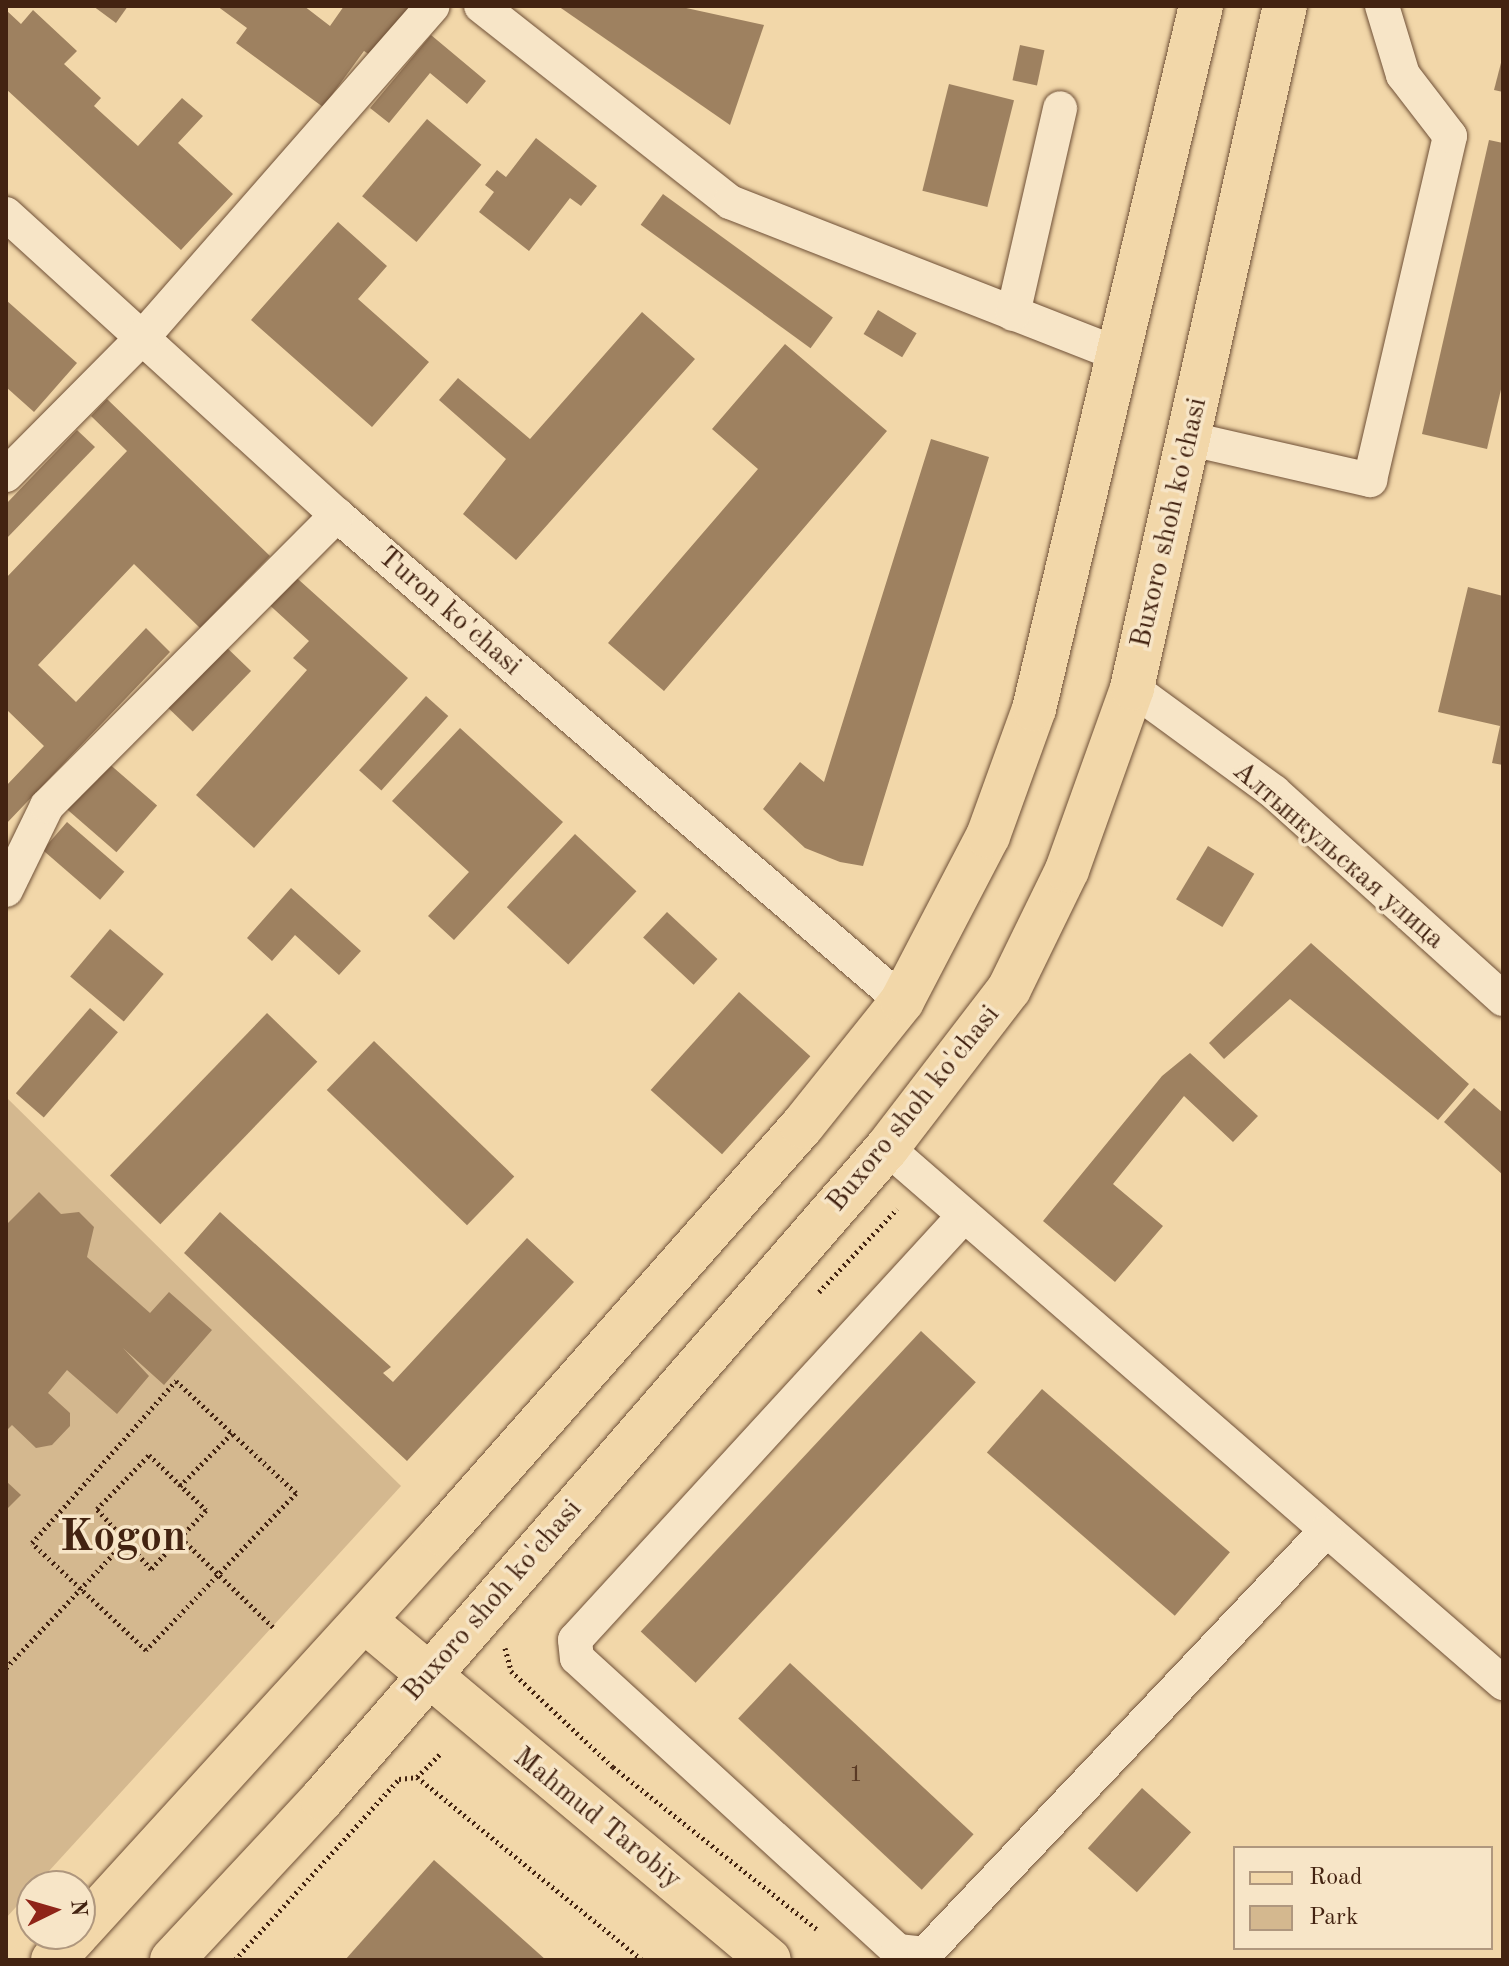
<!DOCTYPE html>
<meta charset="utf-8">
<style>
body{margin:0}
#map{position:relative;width:1509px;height:1966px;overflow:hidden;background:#f2d7a9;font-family:"Old Standard TT",serif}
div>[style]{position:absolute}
.green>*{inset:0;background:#d4b88f}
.building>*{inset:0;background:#9e8160;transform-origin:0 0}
.path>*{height:5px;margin-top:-2.5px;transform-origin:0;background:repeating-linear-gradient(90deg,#432311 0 2px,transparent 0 6px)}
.roads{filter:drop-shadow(0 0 2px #6f5037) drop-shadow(0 0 2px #6f5037)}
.minor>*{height:34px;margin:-17px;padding:0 17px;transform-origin:17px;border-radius:17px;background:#f7e5c7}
.major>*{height:44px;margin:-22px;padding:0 22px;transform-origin:22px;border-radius:22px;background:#f2d7a9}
span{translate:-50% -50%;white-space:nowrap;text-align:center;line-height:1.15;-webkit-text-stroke:7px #f7e5c7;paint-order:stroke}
.number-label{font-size:24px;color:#5a3a25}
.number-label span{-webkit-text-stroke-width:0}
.street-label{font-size:28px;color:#432311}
.town-label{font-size:44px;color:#432311;font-weight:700}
.frame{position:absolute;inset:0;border:8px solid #432311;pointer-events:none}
.legend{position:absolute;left:1233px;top:1846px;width:260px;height:104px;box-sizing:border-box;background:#f7e5c7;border:2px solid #af977e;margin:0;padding:10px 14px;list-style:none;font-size:24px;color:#432311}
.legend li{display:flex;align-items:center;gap:16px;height:40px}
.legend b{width:40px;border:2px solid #af977e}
.north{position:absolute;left:16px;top:1870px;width:80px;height:80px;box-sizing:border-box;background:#f7e5c7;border:2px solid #af977e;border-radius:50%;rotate:85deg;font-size:22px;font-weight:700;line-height:32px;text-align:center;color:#432311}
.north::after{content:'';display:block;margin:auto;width:28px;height:36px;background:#8f2418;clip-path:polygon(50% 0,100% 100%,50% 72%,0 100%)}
</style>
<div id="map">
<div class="green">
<i style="clip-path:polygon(6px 1097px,401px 1486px,6px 1918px)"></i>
</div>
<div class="building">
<i style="clip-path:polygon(93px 6px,128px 6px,116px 23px)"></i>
<i style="clip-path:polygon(217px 6px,304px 6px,330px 26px,344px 6px,409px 7px,373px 57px,364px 51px,323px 107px,236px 43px,247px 28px)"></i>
<i style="clip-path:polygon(558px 6px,677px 6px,764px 25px,730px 125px)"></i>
<i style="clip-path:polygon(6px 10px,21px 24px,33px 10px,77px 51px,64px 64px,101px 98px,94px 106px,138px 146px,182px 98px,203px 116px,178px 143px,233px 194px,181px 250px,6px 89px)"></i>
<i style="clip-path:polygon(431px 35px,486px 81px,467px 104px,430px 73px,389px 123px,370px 108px)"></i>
<i style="left:1020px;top:45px;width:25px;height:36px;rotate:12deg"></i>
<i style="clip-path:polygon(1502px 59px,1503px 59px,1503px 92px,1494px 90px)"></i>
<i style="left:949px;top:84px;width:67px;height:110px;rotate:14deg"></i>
<i style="left:427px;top:119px;width:71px;height:101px;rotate:40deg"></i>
<i style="clip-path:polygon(536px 138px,597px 186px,581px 206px,570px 198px,529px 251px,479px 212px,494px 192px,485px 185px,497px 170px,506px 177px)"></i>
<i style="clip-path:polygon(1489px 140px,1503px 143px,1503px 381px,1487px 449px,1422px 434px)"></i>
<i style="left:663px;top:194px;width:210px;height:38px;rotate:36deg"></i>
<i style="clip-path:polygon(338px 222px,387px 266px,358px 299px,429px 362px,372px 427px,251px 320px)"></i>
<i style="clip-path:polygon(6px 300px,77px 363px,34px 412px,6px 387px)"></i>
<i style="left:878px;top:310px;width:45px;height:28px;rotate:31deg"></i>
<i style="clip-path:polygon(642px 312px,695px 359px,516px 560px,463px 514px,506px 459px,439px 400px,458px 378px,530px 439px)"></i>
<i style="clip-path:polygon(785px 344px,887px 431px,664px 691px,608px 643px,758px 469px,712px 429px)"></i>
<i style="clip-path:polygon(107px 399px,270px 556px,200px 628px,134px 564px,38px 665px,76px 702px,146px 628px,170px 652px,6px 824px,6px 786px,44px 746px,6px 709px,6px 578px,127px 451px,91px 416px)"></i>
<i style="clip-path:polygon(77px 430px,95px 447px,6px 539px,6px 504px)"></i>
<i style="clip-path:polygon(931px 439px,989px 457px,863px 866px,840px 862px,805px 848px,763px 809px,800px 762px,824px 782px)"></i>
<i style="clip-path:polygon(289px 571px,408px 678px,254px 848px,196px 795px,307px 670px,293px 658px,309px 641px,264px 600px)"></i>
<i style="clip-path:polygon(1468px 587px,1503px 596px,1503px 765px,1492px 763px,1500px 726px,1438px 712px)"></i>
<i style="left:223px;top:644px;width:39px;height:84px;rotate:44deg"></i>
<i style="left:426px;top:696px;width:30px;height:100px;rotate:42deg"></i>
<i style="clip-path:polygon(460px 728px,563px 822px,454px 940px,428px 916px,469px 872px,392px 801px)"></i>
<i style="left:99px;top:755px;width:77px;height:62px;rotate:41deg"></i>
<i style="left:67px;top:822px;width:76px;height:37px;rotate:41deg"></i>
<i style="left:575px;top:834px;width:84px;height:100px;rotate:43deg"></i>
<i style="left:1208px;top:846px;width:54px;height:62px;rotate:31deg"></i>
<i style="clip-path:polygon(291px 888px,361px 951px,339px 975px,295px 935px,272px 961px,247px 938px)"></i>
<i style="left:667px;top:912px;width:69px;height:35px;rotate:43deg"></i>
<i style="left:110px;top:929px;width:70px;height:62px;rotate:40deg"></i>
<i style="clip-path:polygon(1311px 943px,1469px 1084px,1438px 1120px,1290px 999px,1224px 1059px,1209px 1043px)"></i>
<i style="left:739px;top:992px;width:96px;height:132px;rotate:42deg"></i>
<i style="left:90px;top:1008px;width:37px;height:113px;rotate:41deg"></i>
<i style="left:267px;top:1013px;width:70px;height:226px;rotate:44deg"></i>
<i style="left:374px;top:1041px;width:195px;height:68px;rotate:44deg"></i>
<i style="clip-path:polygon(1190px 1053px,1258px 1116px,1233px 1142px,1184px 1096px,1113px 1184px,1163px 1226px,1115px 1282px,1043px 1221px,1162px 1076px)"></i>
<i style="clip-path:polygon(1474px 1088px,1503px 1113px,1503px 1175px,1444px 1122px)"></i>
<i style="clip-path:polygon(39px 1192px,61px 1214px,79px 1212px,94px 1227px,87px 1257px,150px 1313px,169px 1292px,212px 1330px,164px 1385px,123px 1348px,149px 1376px,117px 1414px,67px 1370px,48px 1393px,70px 1413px,70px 1426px,52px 1445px,36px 1448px,12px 1425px,6px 1431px,6px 1225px)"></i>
<i style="clip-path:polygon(220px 1212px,391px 1367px,383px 1373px,393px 1382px,527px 1238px,574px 1282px,407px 1461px,184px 1253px)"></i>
<i style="left:921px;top:1331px;width:75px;height:411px;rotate:43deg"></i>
<i style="left:1042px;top:1389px;width:249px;height:84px;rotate:41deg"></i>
<i style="clip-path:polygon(6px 1481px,21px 1495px,6px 1510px)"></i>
<i style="left:790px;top:1663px;width:251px;height:76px;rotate:43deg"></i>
<i style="left:1142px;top:1788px;width:66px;height:81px;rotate:42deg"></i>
<i style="clip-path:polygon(434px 1860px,546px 1960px,345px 1960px)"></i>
</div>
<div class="path">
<i style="left:819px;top:1292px;width:114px;rotate:-46.8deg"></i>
<i style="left:176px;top:1381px;width:164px;rotate:43deg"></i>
<i style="left:296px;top:1493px;width:217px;rotate:133.7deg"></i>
<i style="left:146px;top:1650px;width:156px;rotate:-136.8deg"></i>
<i style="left:32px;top:1543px;width:217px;rotate:-48.4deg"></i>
<i style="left:149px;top:1455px;width:79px;rotate:44deg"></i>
<i style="left:206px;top:1510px;width:81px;rotate:133deg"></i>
<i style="left:151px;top:1569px;width:81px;rotate:-132deg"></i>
<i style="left:97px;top:1509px;width:75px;rotate:-46.1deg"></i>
<i style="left:180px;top:1486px;width:74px;rotate:-45.5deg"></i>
<i style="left:181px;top:1538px;width:128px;rotate:44.1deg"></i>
<i style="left:505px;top:1648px;width:24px;rotate:75deg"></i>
<i style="left:511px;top:1671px;width:140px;rotate:43.3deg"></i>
<i style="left:613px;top:1767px;width:260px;rotate:38.5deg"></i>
<i style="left:6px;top:1668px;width:170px;rotate:-46.7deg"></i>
<i style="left:417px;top:1777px;width:290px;rotate:39.1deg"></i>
<i style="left:235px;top:1960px;width:244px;rotate:-47.8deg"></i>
<i style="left:399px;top:1779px;width:18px;rotate:-6deg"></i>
<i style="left:417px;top:1777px;width:33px;rotate:-45deg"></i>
</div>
<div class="roads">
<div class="minor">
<i style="left:481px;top:6px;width:317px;rotate:38.2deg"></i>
<i style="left:730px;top:202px;width:419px;rotate:21.4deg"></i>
<i style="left:6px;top:214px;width:447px;rotate:42.3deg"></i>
<i style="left:337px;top:515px;width:745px;rotate:40.7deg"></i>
<i style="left:1013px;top:314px;width:211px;rotate:-77.1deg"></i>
<i style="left:1191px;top:439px;width:184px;rotate:12.9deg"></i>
<i style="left:1370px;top:480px;width:353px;rotate:-76.9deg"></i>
<i style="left:1450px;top:136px;width:77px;rotate:-127.6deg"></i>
<i style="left:1403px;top:75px;width:72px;rotate:-106.9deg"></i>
<i style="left:6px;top:475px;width:193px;rotate:-45.2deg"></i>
<i style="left:142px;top:338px;width:441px;rotate:-48.8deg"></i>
<i style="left:1132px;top:688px;width:176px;rotate:36.2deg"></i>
<i style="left:1274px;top:792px;width:309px;rotate:42.1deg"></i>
<i style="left:6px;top:890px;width:93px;rotate:-64deg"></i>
<i style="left:47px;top:806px;width:411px;rotate:-45.1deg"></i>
<i style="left:887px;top:1148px;width:816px;rotate:40.97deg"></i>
<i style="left:961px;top:1219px;width:571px;rotate:132.52deg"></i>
<i style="left:575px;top:1640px;width:18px;rotate:84deg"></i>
<i style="left:577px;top:1658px;width:435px;rotate:42.4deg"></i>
<i style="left:898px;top:1951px;width:27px;rotate:6deg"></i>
<i style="left:925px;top:1954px;width:580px;rotate:-46.54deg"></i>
</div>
<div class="major">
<i style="left:365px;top:1621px;width:527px;rotate:40deg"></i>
<i style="left:80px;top:1931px;width:537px;rotate:-47.64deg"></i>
<i style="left:442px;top:1534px;width:544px;rotate:-48.58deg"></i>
<i style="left:802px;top:1126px;width:160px;rotate:-51.3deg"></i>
<i style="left:902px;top:1001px;width:186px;rotate:-62.5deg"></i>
<i style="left:988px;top:836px;width:135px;rotate:-70.1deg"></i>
<i style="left:1034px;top:709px;width:723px;rotate:-76.64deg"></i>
<i style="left:53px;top:1960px;width:35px;rotate:-47deg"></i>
<i style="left:172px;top:1960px;width:220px;rotate:-47deg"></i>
<i style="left:322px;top:1799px;width:862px;rotate:-49.05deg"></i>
<i style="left:887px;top:1148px;width:200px;rotate:-52.5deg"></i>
<i style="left:1009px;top:989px;width:132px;rotate:-64deg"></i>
<i style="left:1067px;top:870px;width:193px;rotate:-70.3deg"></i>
<i style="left:1132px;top:688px;width:699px;rotate:-77.36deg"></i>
</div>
</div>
<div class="number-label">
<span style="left:856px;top:1776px">1</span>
</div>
<div class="street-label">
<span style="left:1170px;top:523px;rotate:-77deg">Buxoro shoh ko'chasi</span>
<span style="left:449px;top:612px;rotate:41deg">Turon ko'chasi</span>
<span style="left:1338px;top:856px;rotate:41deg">Алтынкульская улица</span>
<span style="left:914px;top:1109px;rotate:-51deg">Buxoro shoh ko'chasi</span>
<span style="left:493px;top:1601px;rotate:-49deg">Buxoro shoh ko'chasi</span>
<span style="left:597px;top:1819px;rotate:39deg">Mahmud Tarobiy</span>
</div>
<div class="town-label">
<span style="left:123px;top:1538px">Kogon</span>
</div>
<div class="frame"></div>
<ul class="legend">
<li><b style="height:10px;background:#f2d7a9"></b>Road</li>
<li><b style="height:22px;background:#d4b88f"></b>Park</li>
</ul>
<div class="north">N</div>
</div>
